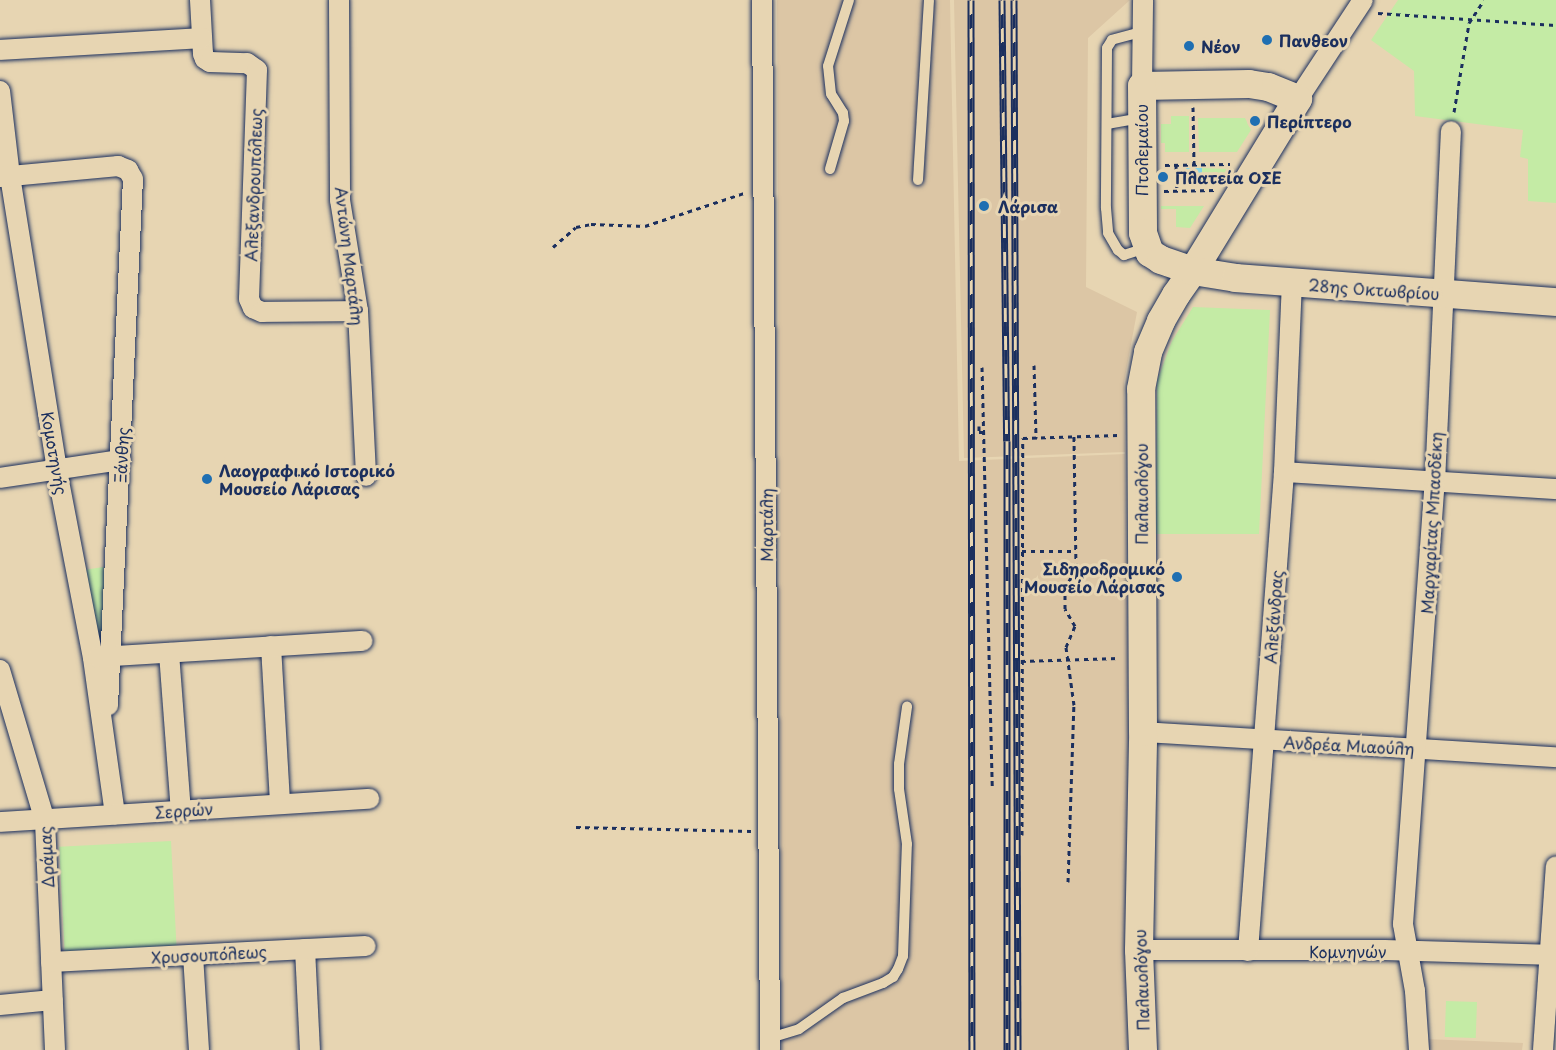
<!DOCTYPE html>
<meta charset="utf-8">
<style>
body{margin:0}
#map{position:relative;width:1556px;height:1050px;overflow:hidden;background:#e7d5b2;font-family:"Playpen Sans",sans-serif}
div>[style]{position:absolute}
.built>*{inset:0;background:#dcc6a5}
.green>*{inset:0;background:#c4eba5;transform-origin:0 0}
.water>*{inset:0;background:#87d4e7;transform-origin:0 0}
.path>*{height:3px;margin-top:-1.5px;transform-origin:0;background:repeating-linear-gradient(90deg,#1b2f5e 0 4.5px,transparent 0 9px)}
.roads{filter:drop-shadow(0 0 2px #1b2f5e) drop-shadow(0 0 2px #1b2f5e)}
.lane>*{height:10px;margin:-5px;padding:0 5px;transform-origin:5px;border-radius:5px;background:#e7d5b2}
.street>*{height:20px;margin:-10px;padding:0 10px;transform-origin:10px;border-radius:10px;background:#e7d5b2}
.secondary>*{height:28px;margin:-14px;padding:0 14px;transform-origin:14px;border-radius:14px;background:#e7d5b2}
.rail>*{height:7px;margin-top:-3.5px;transform-origin:0;background:repeating-linear-gradient(90deg,#e7d5b2 0 14px,#1b2f5e 0 28px);box-sizing:border-box;border-block:2px solid #1b2f5e}
.dots>*{width:16px;height:16px;translate:-50% -50%;box-sizing:border-box;border:3px solid #e7d5b2;border-radius:50%}
span{translate:-50% -50%;white-space:nowrap;text-align:center;line-height:1.15;-webkit-text-stroke:6px #e7d5b2;paint-order:stroke}
.poi-label{font-size:16px;color:#1b2f5e;font-weight:700}
.left{translate:0 -50%;text-align:left}
.right{translate:-100% -50%;text-align:right}
.street-label{font-size:16px;color:#1b2f5e}
</style>
<div id="map">
<div class="built">
<i style="clip-path:polygon(777px 0,950px 0,959px 461px,1125px 454px,1133px 1050px,782px 1050px)"></i>
<i style="clip-path:polygon(954px 0,1130px 0,1088px 38px,1086px 287px,1137px 312px,1124px 382px,1125px 452px,964px 458px)"></i>
<i style="clip-path:polygon(1424px 1039px,1475px 1041px,1523px 1043px,1522px 1050px,1425px 1050px)"></i>
</div>
<div class="green">
<i style="clip-path:polygon(1398px 0,1556px 0,1556px 203px,1528px 201px,1528px 159px,1520px 157px,1523px 130px,1415px 116px,1414px 71px,1371px 40px)"></i>
<i style="clip-path:polygon(1171px 116px,1189px 116px,1189px 152px,1165px 152px,1165px 143px,1161px 143px,1161px 124px,1171px 124px)"></i>
<i style="clip-path:polygon(1198px 118px,1245px 118px,1251px 130px,1237px 152px,1199px 152px)"></i>
<i style="clip-path:polygon(1202px 168px,1227px 169px,1216px 186px,1202px 186px)"></i>
<i style="clip-path:polygon(1161px 206px,1204px 206px,1190px 228px,1176px 227px,1176px 209px,1161px 209px)"></i>
<i style="clip-path:polygon(1193px 307px,1270px 310px,1259px 534px,1156px 534px,1157px 381px,1172px 341px)"></i>
<i style="clip-path:polygon(103px 567px,106px 569px,102px 645px,97px 644px,84px 570px)"></i>
<i style="left:171px;top:841px;width:111px;height:112px;rotate:87deg"></i>
<i style="left:1446px;top:1001px;width:31px;height:36px;rotate:2deg"></i>
</div>
<div class="water">
<i style="left:1202px;top:168px;width:18px;height:16px;rotate:90deg"></i>
</div>
<div class="path">
<i style="left:1378px;top:13px;width:178px;rotate:3.9deg"></i>
<i style="left:1193px;top:107px;width:57px;rotate:89deg"></i>
<i style="left:1454px;top:112px;width:90px;rotate:-80.4deg"></i>
<i style="left:1469px;top:23px;width:27px;rotate:-57deg"></i>
<i style="left:1165px;top:165px;width:65px;rotate:-0.9deg"></i>
<i style="left:1176px;top:165px;width:25px;rotate:88deg"></i>
<i style="left:1164px;top:191px;width:51px;rotate:-1.1deg"></i>
<i style="left:553px;top:247px;width:30px;rotate:-41deg"></i>
<i style="left:576px;top:227px;width:15px;rotate:-11deg"></i>
<i style="left:591px;top:224px;width:54px;rotate:2.1deg"></i>
<i style="left:645px;top:226px;width:104px;rotate:-18.4deg"></i>
<i style="left:1034px;top:365px;width:73px;rotate:88.4deg"></i>
<i style="left:982px;top:367px;width:421px;rotate:88.6deg"></i>
<i style="left:979px;top:426px;width:6px;rotate:90deg"></i>
<i style="left:979px;top:432px;width:5px"></i>
<i style="left:1022px;top:551px;width:54px"></i>
<i style="left:1021px;top:661px;width:98px;rotate:-1.8deg"></i>
<i style="left:576px;top:827px;width:175px;rotate:1.3deg"></i>
<i style="left:1022px;top:835px;width:397px;rotate:-89.9deg"></i>
<i style="left:1023px;top:438px;width:95px;rotate:-1.8deg"></i>
<i style="left:1068px;top:882px;width:177px;rotate:-88.1deg"></i>
<i style="left:1074px;top:705px;width:59px;rotate:-97.9deg"></i>
<i style="left:1066px;top:647px;width:23px;rotate:-67deg"></i>
<i style="left:1075px;top:626px;width:20px;rotate:-120deg"></i>
<i style="left:1065px;top:609px;width:20px;rotate:-90deg"></i>
<i style="left:1065px;top:589px;width:25px;rotate:-63deg"></i>
<i style="left:1076px;top:567px;width:131px;rotate:-90.9deg"></i>
</div>
<div class="roads">
<div class="lane">
<i style="left:1141px;top:32px;width:30px;rotate:165deg"></i>
<i style="left:1112px;top:40px;width:9px;rotate:122deg"></i>
<i style="left:1107px;top:48px;width:160px;rotate:90.4deg"></i>
<i style="left:1106px;top:208px;width:25px;rotate:85deg"></i>
<i style="left:1108px;top:233px;width:20px;rotate:60deg"></i>
<i style="left:1118px;top:250px;width:8px;rotate:40deg"></i>
<i style="left:1124px;top:255px;width:23px;rotate:-18deg"></i>
<i style="left:1107px;top:124px;width:34px;rotate:-10deg"></i>
<i style="left:830px;top:169px;width:50px;rotate:-73.7deg"></i>
<i style="left:844px;top:121px;width:8px;rotate:-97deg"></i>
<i style="left:843px;top:113px;width:22px;rotate:-122deg"></i>
<i style="left:831px;top:94px;width:28px;rotate:-96deg"></i>
<i style="left:828px;top:66px;width:69px;rotate:-72.3deg"></i>
<i style="left:918px;top:180px;width:180px;rotate:-86.5deg"></i>
<i style="left:770px;top:1038px;width:30px;rotate:-17deg"></i>
<i style="left:799px;top:1029px;width:54px;rotate:-35.2deg"></i>
<i style="left:843px;top:998px;width:43px;rotate:-20.6deg"></i>
<i style="left:883px;top:983px;width:12px;rotate:-31deg"></i>
<i style="left:893px;top:977px;width:9px;rotate:-58deg"></i>
<i style="left:898px;top:969px;width:14px;rotate:-69deg"></i>
<i style="left:903px;top:956px;width:112px;rotate:-88deg"></i>
<i style="left:907px;top:844px;width:56px;rotate:-98.3deg"></i>
<i style="left:899px;top:789px;width:25px;rotate:-90deg"></i>
<i style="left:899px;top:764px;width:58px;rotate:-82deg"></i>
</div>
<div class="street">
<i style="left:200px;top:0;width:54px;rotate:86.8deg"></i>
<i style="left:203px;top:54px;width:5px;rotate:68deg"></i>
<i style="left:205px;top:59px;width:6px;rotate:31deg"></i>
<i style="left:210px;top:62px;width:37px;rotate:2deg"></i>
<i style="left:247px;top:63px;width:12px;rotate:35deg"></i>
<i style="left:257px;top:70px;width:229px;rotate:92deg"></i>
<i style="left:249px;top:299px;width:10px;rotate:66deg"></i>
<i style="left:253px;top:308px;width:10px;rotate:24deg"></i>
<i style="left:262px;top:312px;width:96px;rotate:-0.6deg"></i>
<i style="left:339px;top:0;width:200px;rotate:89.7deg"></i>
<i style="left:340px;top:200px;width:112px;rotate:80.8deg"></i>
<i style="left:358px;top:311px;width:165px;rotate:87.2deg"></i>
<i style="left:762px;top:0;width:1050px;rotate:89.56deg"></i>
<i style="left:0;top:50px;width:202px;rotate:-3.4deg"></i>
<i style="left:1142px;top:86px;width:86px;rotate:-89.3deg"></i>
<i style="left:0;top:91px;width:86px;rotate:83.3deg"></i>
<i style="left:10px;top:176px;width:299px;rotate:80.9deg"></i>
<i style="left:57px;top:471px;width:190px;rotate:79.1deg"></i>
<i style="left:93px;top:658px;width:158px;rotate:82deg"></i>
<i style="left:1298px;top:99px;width:118px;rotate:-56.7deg"></i>
<i style="left:0;top:177px;width:119px;rotate:-5.3deg"></i>
<i style="left:118px;top:166px;width:11px;rotate:22deg"></i>
<i style="left:128px;top:170px;width:10px;rotate:61deg"></i>
<i style="left:133px;top:179px;width:527px;rotate:92.72deg"></i>
<i style="left:1284px;top:472px;width:273px;rotate:3.6deg"></i>
<i style="left:0;top:478px;width:122px;rotate:-8.5deg"></i>
<i style="left:271px;top:646px;width:158px;rotate:86.7deg"></i>
<i style="left:169px;top:653px;width:158px;rotate:85.7deg"></i>
<i style="left:98px;top:657px;width:265px;rotate:-3.5deg"></i>
<i style="left:0;top:670px;width:158px;rotate:73.4deg"></i>
<i style="left:45px;top:821px;width:229px;rotate:87.5deg"></i>
<i style="left:1143px;top:732px;width:414px;rotate:3.5deg"></i>
<i style="left:0;top:822px;width:370px;rotate:-3.6deg"></i>
<i style="left:305px;top:949px;width:101px;rotate:87.2deg"></i>
<i style="left:1139px;top:950px;width:245px"></i>
<i style="left:1384px;top:950px;width:172px;rotate:1.7deg"></i>
<i style="left:1248px;top:951px;width:480px;rotate:-85.7deg"></i>
<i style="left:1284px;top:472px;width:189px;rotate:-87.6deg"></i>
<i style="left:193px;top:955px;width:95px;rotate:86.4deg"></i>
<i style="left:51px;top:962px;width:315px;rotate:-2.9deg"></i>
<i style="left:0;top:1005px;width:53px;rotate:-5.4deg"></i>
<i style="left:1419px;top:1050px;width:59px;rotate:-93.9deg"></i>
<i style="left:1415px;top:991px;width:68px;rotate:-100.2deg"></i>
<i style="left:1403px;top:924px;width:443px;rotate:-85.9deg"></i>
<i style="left:1435px;top:482px;width:351px;rotate:-87.4deg"></i>
<i style="left:1543px;top:1050px;width:184px;rotate:-86deg"></i>
</div>
<div class="secondary">
<i style="left:1143px;top:1050px;width:100px;rotate:-92.3deg"></i>
<i style="left:1139px;top:950px;width:218px;rotate:-88.9deg"></i>
<i style="left:1143px;top:732px;width:343px;rotate:-90.3deg"></i>
<i style="left:1141px;top:389px;width:38px;rotate:-79deg"></i>
<i style="left:1148px;top:352px;width:34px;rotate:-67deg"></i>
<i style="left:1161px;top:321px;width:30px;rotate:-60deg"></i>
<i style="left:1176px;top:295px;width:29px;rotate:-55deg"></i>
<i style="left:1193px;top:271px;width:202px;rotate:-58.6deg"></i>
<i style="left:1298px;top:99px;width:32px;rotate:-158deg"></i>
<i style="left:1268px;top:87px;width:19px;rotate:-171deg"></i>
<i style="left:1249px;top:84px;width:107px;rotate:178.9deg"></i>
<i style="left:1142px;top:86px;width:147px;rotate:89.6deg"></i>
<i style="left:1143px;top:233px;width:21px;rotate:71deg"></i>
<i style="left:1150px;top:253px;width:13px;rotate:32deg"></i>
<i style="left:1161px;top:260px;width:34px;rotate:19deg"></i>
<i style="left:1193px;top:271px;width:44px;rotate:9.2deg"></i>
<i style="left:1236px;top:278px;width:321px;rotate:4.3deg"></i>
</div>
</div>
<div class="rail">
<i style="left:971px;top:0;width:1050px;rotate:89.95deg"></i>
<i style="left:1002px;top:0;width:441px;rotate:89.4deg"></i>
<i style="left:1007px;top:441px;width:609px;rotate:90deg"></i>
<i style="left:1014px;top:0;width:1050px;rotate:89.78deg"></i>
</div>
<div class="dots">
<i style="left:1267px;top:40px;background:#1f6fb2"></i>
<i style="left:1189px;top:46px;background:#1f6fb2"></i>
<i style="left:1255px;top:121px;background:#1f6fb2"></i>
<i style="left:1163px;top:177px;background:#1f6fb2"></i>
<i style="left:984px;top:206px;background:#1f6fb2"></i>
<i style="left:207px;top:479px;background:#1f6fb2"></i>
<i style="left:1177px;top:577px;background:#1f6fb2"></i>
</div>
<div class="poi-label">
<span class="left" style="left:1279px;top:40px">Πανθεον</span>
<span class="left" style="left:1201px;top:46px">Νέον</span>
<span class="left" style="left:1267px;top:121px">Περίπτερο</span>
<span class="left" style="left:1175px;top:177px">Πλατεία ΟΣΕ</span>
<span class="left" style="left:998px;top:206px">Λάρισα</span>
<span class="left" style="left:219px;top:479px">Λαογραφικό Ιστορικό<br>Μουσείο Λάρισας</span>
<span class="right" style="left:1165px;top:577px">Σιδηροδρομικό<br>Μουσείο Λάρισας</span>
</div>
<div class="street-label">
<span style="left:1141px;top:150px;rotate:-90deg">Πτολεμαίου</span>
<span style="left:253px;top:185px;rotate:-88deg">Αλεξανδρουπόλεως</span>
<span style="left:350px;top:256px;rotate:83deg">Αντώνη Μαρτάλη</span>
<span style="left:1374px;top:289px;rotate:4deg">28ης Οκτωβρίου</span>
<span style="left:55px;top:453px;rotate:80deg">Κομοτηνής</span>
<span style="left:121px;top:455px;rotate:-87deg">Ξάνθης</span>
<span style="left:1141px;top:494px;rotate:-90deg">Παλαιολόγου</span>
<span style="left:1431px;top:523px;rotate:-87deg">Μαργαρίτας Μπασδέκη</span>
<span style="left:766px;top:525px;rotate:-90deg">Μαρτάλη</span>
<span style="left:1273px;top:617px;rotate:-86deg">Αλεξάνδρας</span>
<span style="left:1349px;top:745px;rotate:3deg">Ανδρέα Μιαούλη</span>
<span style="left:184px;top:810px;rotate:-4deg">Σερρών</span>
<span style="left:46px;top:857px;rotate:-93deg">Δράμας</span>
<span style="left:1348px;top:951px">Κομνηνών</span>
<span style="left:209px;top:954px;rotate:-3deg">Χρυσουπόλεως</span>
<span style="left:1141px;top:980px;rotate:-92deg">Παλαιολόγου</span>
</div>
</div>
